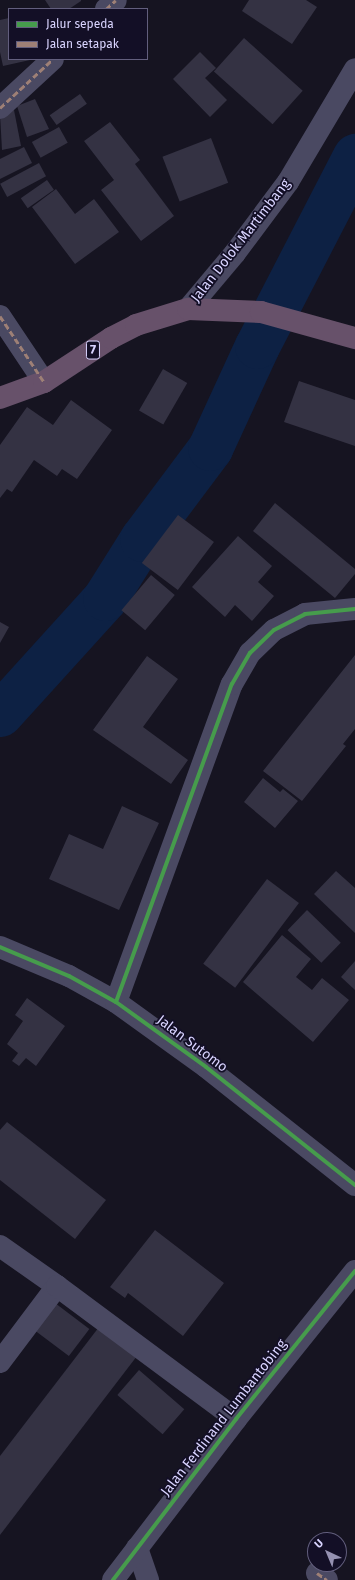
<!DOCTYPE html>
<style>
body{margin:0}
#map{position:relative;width:355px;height:1580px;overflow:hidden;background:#161421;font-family:"Fira Sans",sans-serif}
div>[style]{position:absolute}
.river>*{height:45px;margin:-22.5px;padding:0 22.5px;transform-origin:22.5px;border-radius:22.5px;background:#0d2144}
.building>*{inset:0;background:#343243;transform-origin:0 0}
.minor>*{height:22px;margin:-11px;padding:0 11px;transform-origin:11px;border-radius:11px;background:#4a4962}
.highway>*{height:22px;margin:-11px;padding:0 11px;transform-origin:11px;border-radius:11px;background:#67516a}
.quiet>*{height:3px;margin-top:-1.5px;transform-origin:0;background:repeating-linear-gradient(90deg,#9e8076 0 6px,transparent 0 9px)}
.cycleway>*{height:4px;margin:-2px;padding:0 2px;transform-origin:2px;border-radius:2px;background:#469c4c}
span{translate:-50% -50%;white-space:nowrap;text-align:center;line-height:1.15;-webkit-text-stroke:3.5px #130f26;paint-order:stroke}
.shield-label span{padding:1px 3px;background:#130f26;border:1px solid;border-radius:3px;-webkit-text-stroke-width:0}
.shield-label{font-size:13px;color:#d9d4ff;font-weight:700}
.street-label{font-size:14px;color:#d9d4ff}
.legend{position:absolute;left:8px;top:8px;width:140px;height:52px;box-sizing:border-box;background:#130f26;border:1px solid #625e7d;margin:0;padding:5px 7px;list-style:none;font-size:12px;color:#d9d4ff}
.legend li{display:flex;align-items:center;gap:8px;height:20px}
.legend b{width:20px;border:1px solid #625e7d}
.north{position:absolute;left:307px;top:1532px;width:40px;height:40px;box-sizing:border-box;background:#130f26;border:1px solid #625e7d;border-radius:50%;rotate:316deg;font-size:11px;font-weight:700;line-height:16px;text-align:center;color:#d9d4ff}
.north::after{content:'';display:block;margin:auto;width:14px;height:18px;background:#9591b1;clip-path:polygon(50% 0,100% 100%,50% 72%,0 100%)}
</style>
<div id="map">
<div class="river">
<i style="left:0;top:714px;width:156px;rotate:-47.8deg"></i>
<i style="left:105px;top:598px;width:70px;rotate:-57.9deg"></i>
<i style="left:142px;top:539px;width:114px;rotate:-53.2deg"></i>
<i style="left:210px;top:448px;width:112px;rotate:-65.3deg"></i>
<i style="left:257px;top:346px;width:214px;rotate:-62.7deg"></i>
</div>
<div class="building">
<i style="clip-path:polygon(45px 0,81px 0,81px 1px,69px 9px,51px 9px)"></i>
<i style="clip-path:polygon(249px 0,306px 0,317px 7px,292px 44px,242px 11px)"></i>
<i style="clip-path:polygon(9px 18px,9px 59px,30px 60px,3px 66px,0 52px,0 20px)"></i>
<i style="left:244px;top:38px;width:79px;height:45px;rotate:42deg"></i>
<i style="clip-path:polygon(200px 52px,216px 68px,205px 78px,227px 100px,210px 117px,173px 79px)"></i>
<i style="left:80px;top:94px;width:12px;height:37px;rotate:55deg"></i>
<i style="clip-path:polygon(35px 99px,49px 129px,27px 137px,17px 106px)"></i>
<i style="clip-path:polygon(14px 110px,21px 146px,2px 150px,0 114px)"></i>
<i style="clip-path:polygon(110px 122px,140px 160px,135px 164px,174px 216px,141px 241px,101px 190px,114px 180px,84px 141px)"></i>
<i style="left:59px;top:127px;width:18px;height:31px;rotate:61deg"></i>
<i style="left:211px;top:138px;width:48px;height:52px;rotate:69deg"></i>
<i style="clip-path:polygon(24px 147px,32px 163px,0 179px,0 159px)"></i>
<i style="left:39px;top:163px;width:15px;height:44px;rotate:62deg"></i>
<i style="left:47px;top:180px;width:12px;height:32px;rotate:55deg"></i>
<i style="clip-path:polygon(56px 189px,75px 214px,94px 199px,119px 232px,75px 264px,32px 207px)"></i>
<i style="left:163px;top:369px;width:28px;height:48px;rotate:30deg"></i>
<i style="clip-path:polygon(299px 381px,355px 400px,355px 446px,284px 422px)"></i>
<i style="clip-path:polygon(71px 400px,112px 430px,77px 479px,62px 469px,57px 476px,34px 460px,12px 492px,7px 489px,0 498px,0 445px,27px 407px,53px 425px)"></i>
<i style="clip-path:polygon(275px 503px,355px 569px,355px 574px,335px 598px,253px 531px)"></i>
<i style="left:178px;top:515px;width:45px;height:60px;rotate:37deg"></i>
<i style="clip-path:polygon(238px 536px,272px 566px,258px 582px,274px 596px,252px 621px,235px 605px,225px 617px,192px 587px)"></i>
<i style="left:151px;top:575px;width:31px;height:46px;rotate:40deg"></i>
<i style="clip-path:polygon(0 622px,9px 627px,0 643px)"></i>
<i style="clip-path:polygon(355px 655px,355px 729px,343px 744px,346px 746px,302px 801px,263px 771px)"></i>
<i style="clip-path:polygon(147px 656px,178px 679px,143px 727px,188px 760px,171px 784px,93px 730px)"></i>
<i style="clip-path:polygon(263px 778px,280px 792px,283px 789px,298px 801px,275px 828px,244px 802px)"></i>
<i style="clip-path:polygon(122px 806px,159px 823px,119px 910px,49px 879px,69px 834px,103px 849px)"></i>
<i style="clip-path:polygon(336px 871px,355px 888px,355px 933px,314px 894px)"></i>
<i style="left:267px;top:879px;width:40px;height:106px;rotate:37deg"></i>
<i style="left:307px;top:910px;width:47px;height:28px;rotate:44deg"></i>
<i style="clip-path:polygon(282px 935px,311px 959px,296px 977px,312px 990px,322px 978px,349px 1000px,313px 1042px,243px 982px)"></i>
<i style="clip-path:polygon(355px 961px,355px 990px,341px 977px)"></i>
<i style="clip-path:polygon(27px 998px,65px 1026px,36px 1066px,26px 1058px,19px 1066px,12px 1061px,18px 1053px,7px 1044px,23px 1021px,15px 1015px)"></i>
<i style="clip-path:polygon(7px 1122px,106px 1200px,75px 1239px,0 1180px,0 1130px)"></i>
<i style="clip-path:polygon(155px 1230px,224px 1283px,183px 1336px,128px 1293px,125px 1298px,110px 1287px)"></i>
<i style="left:55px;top:1303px;width:43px;height:34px;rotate:37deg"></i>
<i style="clip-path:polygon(99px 1327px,137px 1356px,0 1535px,0 1456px)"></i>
<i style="left:139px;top:1370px;width:60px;height:33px;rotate:41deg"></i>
</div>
<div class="minor">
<i style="left:106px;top:9px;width:13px;rotate:-42deg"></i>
<i style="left:0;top:108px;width:72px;rotate:-42.8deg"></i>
<i style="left:188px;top:309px;width:73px;rotate:-50deg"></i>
<i style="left:235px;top:253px;width:89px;rotate:-53.3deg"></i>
<i style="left:288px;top:182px;width:131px;rotate:-59.3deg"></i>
<i style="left:0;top:316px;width:79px;rotate:56.3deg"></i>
<i style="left:0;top:947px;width:75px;rotate:22.8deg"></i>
<i style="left:69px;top:976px;width:54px;rotate:29deg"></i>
<i style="left:116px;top:1002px;width:111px;rotate:35.8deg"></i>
<i style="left:206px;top:1067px;width:190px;rotate:38.4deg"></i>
<i style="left:116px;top:1002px;width:338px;rotate:-70deg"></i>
<i style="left:232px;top:684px;width:36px;rotate:-60deg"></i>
<i style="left:250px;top:653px;width:33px;rotate:-44deg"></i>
<i style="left:274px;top:630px;width:35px;rotate:-27deg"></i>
<i style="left:305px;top:614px;width:50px;rotate:-5.7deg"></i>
<i style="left:0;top:1246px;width:70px;rotate:35.1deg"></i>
<i style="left:0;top:1362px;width:95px;rotate:-53.1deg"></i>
<i style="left:57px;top:1286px;width:223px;rotate:36.6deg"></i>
<i style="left:137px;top:1548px;width:34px;rotate:71deg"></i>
<i style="left:317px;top:1573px;width:12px;rotate:35deg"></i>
<i style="left:113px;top:1580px;width:203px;rotate:-52.6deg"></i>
<i style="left:236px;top:1419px;width:190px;rotate:-51.2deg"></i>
</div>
<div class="highway">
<i style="left:0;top:398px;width:47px;rotate:-20deg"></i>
<i style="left:44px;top:382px;width:80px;rotate:-33.3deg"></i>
<i style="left:111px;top:338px;width:28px;rotate:-27deg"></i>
<i style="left:136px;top:325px;width:54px;rotate:-17.1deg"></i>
<i style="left:188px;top:309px;width:73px;rotate:2.4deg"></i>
<i style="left:261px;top:312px;width:98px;rotate:15.5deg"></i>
</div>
<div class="quiet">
<i style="left:106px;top:9px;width:13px;rotate:-42deg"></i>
<i style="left:0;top:108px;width:72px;rotate:-42.8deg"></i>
<i style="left:0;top:316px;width:79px;rotate:56.3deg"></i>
<i style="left:317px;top:1573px;width:12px;rotate:35deg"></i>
</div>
<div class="cycleway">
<i style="left:0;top:947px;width:75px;rotate:22.8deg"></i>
<i style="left:69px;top:976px;width:54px;rotate:29deg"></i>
<i style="left:116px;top:1002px;width:111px;rotate:35.8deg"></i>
<i style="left:206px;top:1067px;width:190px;rotate:38.4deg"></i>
<i style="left:116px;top:1002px;width:338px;rotate:-70deg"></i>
<i style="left:232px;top:684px;width:36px;rotate:-60deg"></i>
<i style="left:250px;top:653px;width:33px;rotate:-44deg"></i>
<i style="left:274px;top:630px;width:35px;rotate:-27deg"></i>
<i style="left:305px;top:614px;width:50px;rotate:-5.7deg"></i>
<i style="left:113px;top:1580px;width:203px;rotate:-52.6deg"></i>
<i style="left:236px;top:1419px;width:190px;rotate:-51.2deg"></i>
</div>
<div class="shield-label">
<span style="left:93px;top:350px">7</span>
</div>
<div class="street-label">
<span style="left:241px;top:241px;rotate:-52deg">Jalan Dolok Martimbang</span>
<span style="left:192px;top:1044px;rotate:37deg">Jalan Sutomo</span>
<span style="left:224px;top:1418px;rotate:-52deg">Jalan Ferdinand Lumbantobing</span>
</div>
<ul class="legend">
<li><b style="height:5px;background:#469c4c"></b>Jalur sepeda</li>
<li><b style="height:5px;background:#9e8076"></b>Jalan setapak</li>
</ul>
<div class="north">U</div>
</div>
